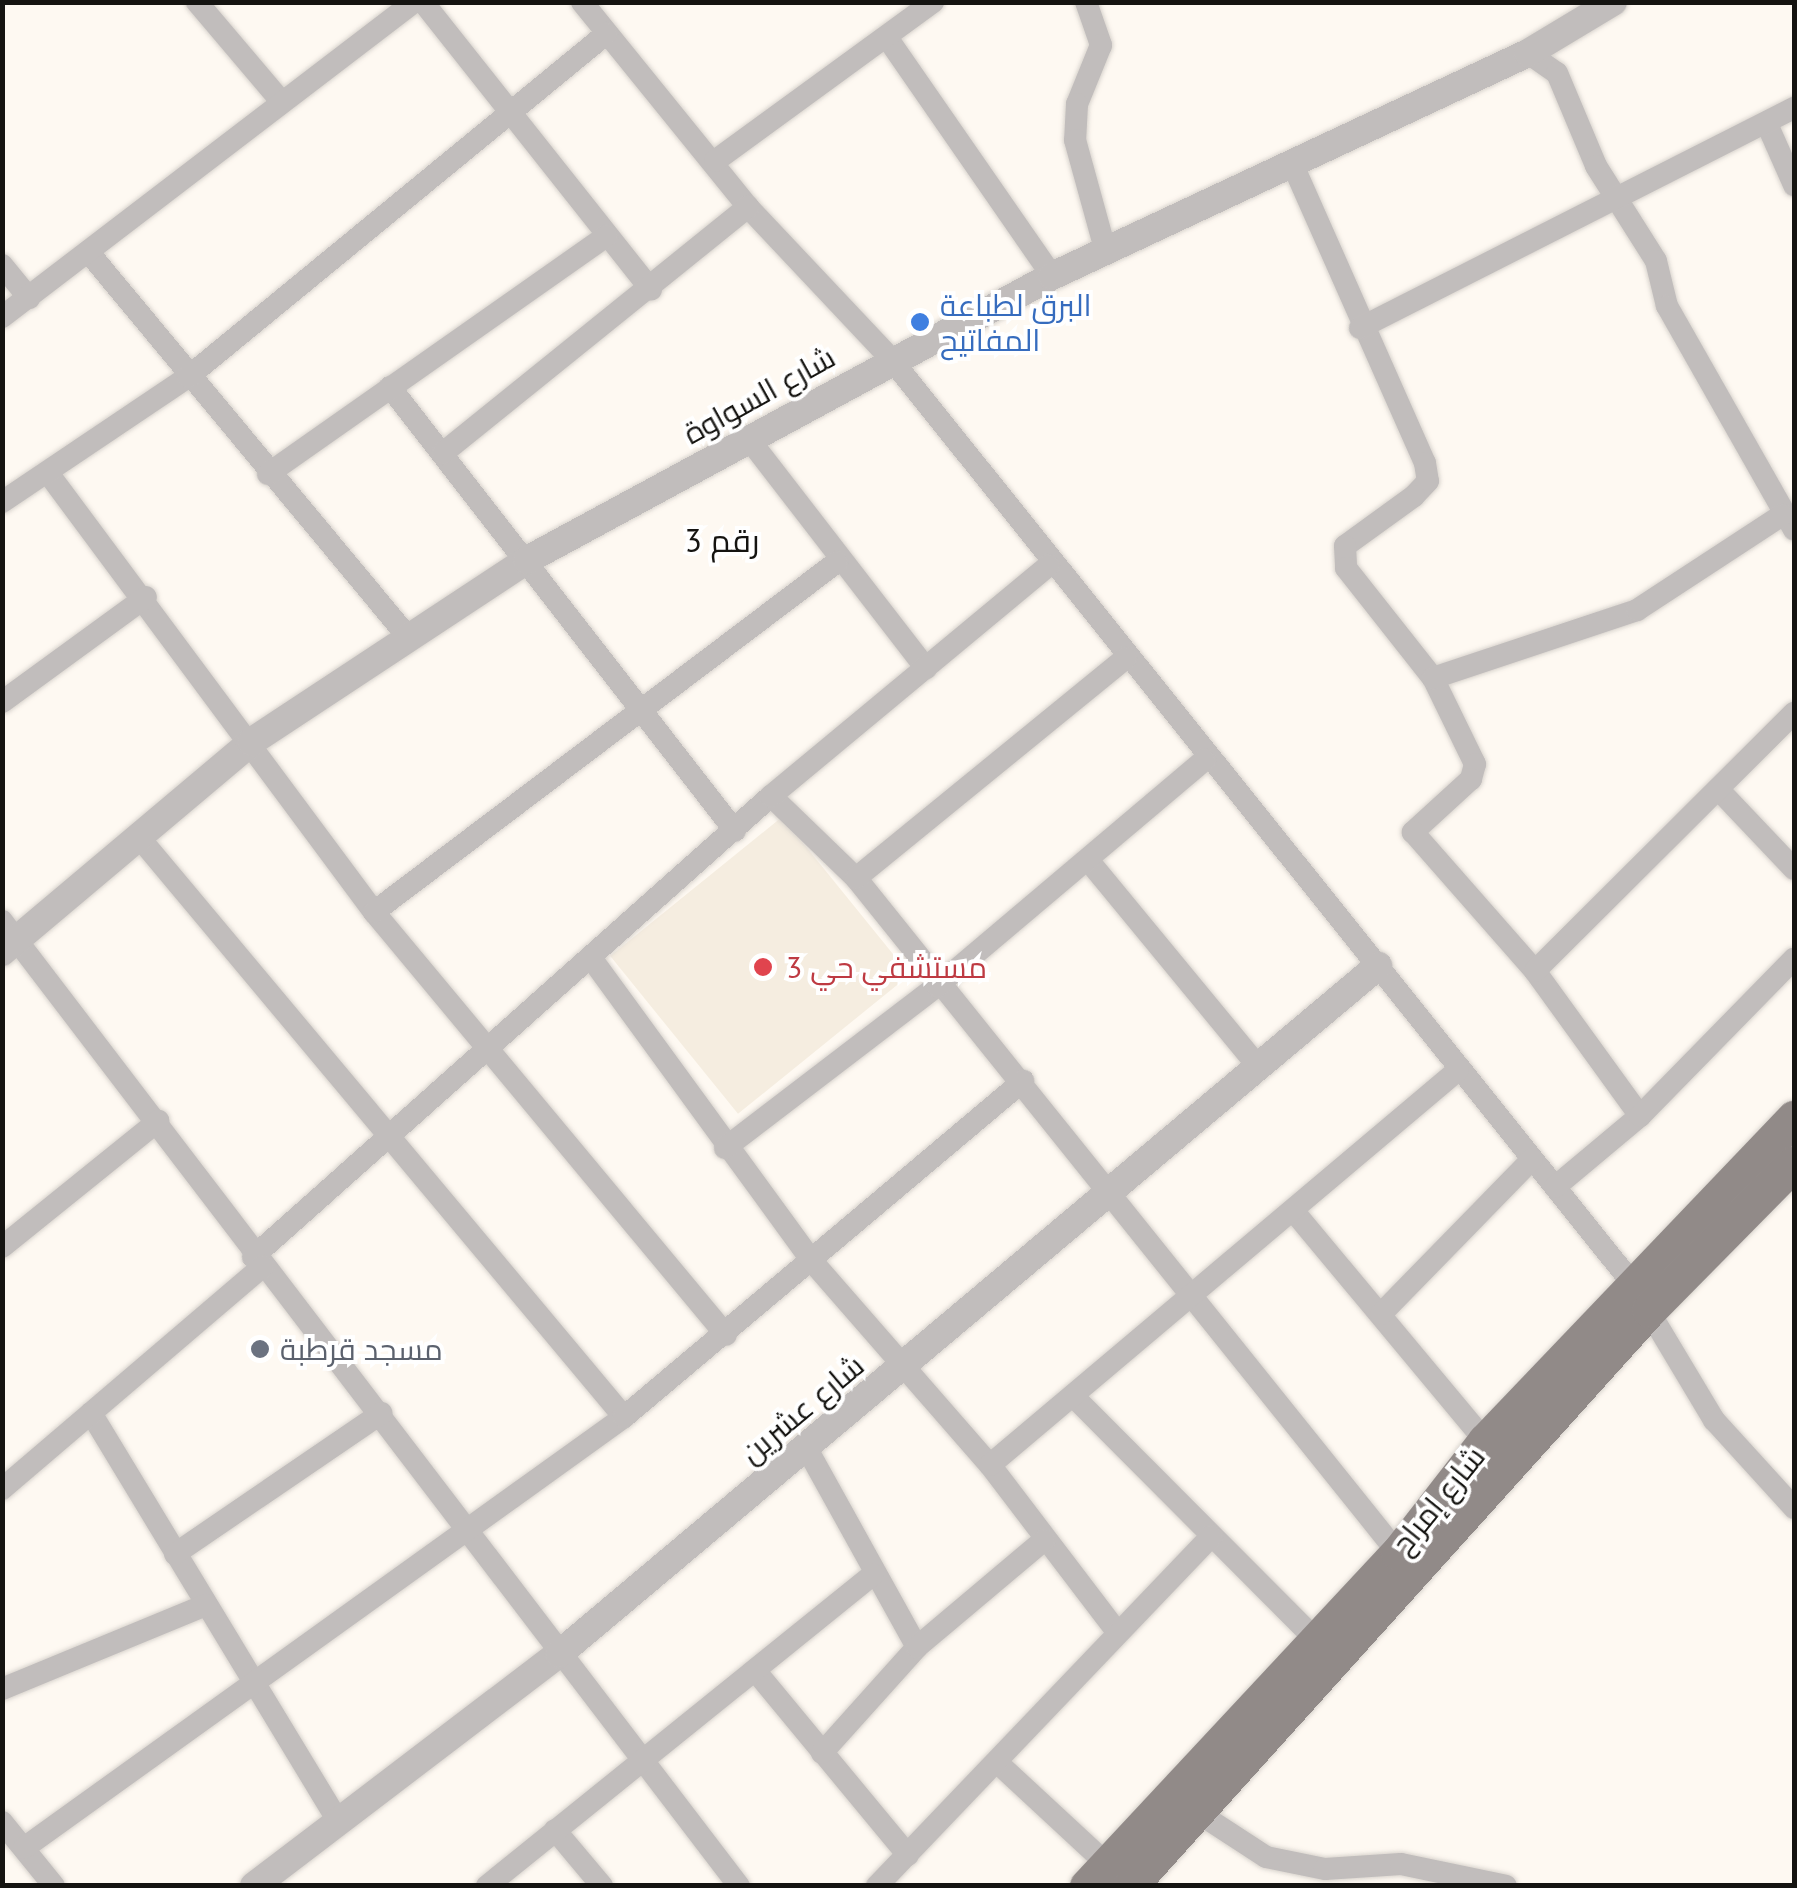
<!DOCTYPE html>
<meta charset="utf-8">
<style>
body{margin:0}
#map{position:relative;width:1797px;height:1888px;overflow:hidden;background:#fef9f2;font-family:"PT Sans",Cairo,sans-serif}
div>[style]{position:absolute}
.built>*{inset:0;background:#f5ede0;transform-origin:0 0}
.roads{filter:drop-shadow(0 0 2px #d9d4ce) drop-shadow(0 0 2px #d9d4ce)}
.minor>*{height:22px;margin:-11px;padding:0 11px;transform-origin:11px;border-radius:11px;background:#c1bdbc}
.tertiary>*{height:28px;margin:-14px;padding:0 14px;transform-origin:14px;border-radius:14px;background:#c1bdbc}
.primary>*{height:35px;margin:-17.5px;padding:0 17.5px;transform-origin:17.5px;border-radius:17.5px;background:#918a88}
.dots>*{width:28px;height:28px;translate:-50% -50%;box-sizing:border-box;border:5px solid #fff;border-radius:50%}
span{translate:-50% -50%;white-space:nowrap;text-align:center;line-height:1.15;-webkit-text-stroke:8px #fff;paint-order:stroke}
.shop-label{font-size:30px;color:#366cbe}
.left{translate:0 -50%;text-align:left}
.street-label{font-size:30px;color:#151411}
.health-label{font-size:30px;color:#be3a42}
.worship-label{font-size:30px;color:#5b616d}
.neighbourhood-label{font-size:32px;color:#151411}
.frame{position:absolute;inset:0;border:5px solid #151411;pointer-events:none}
</style>
<div id="map">
<div class="built">
<i style="left:782px;top:817px;width:203px;height:221px;rotate:51deg"></i>
</div>
<div class="roads">
<div class="minor">
<i style="left:197px;top:2px;width:130px;rotate:49.7deg"></i>
<i style="left:423px;top:2px;width:367px;rotate:51.6deg"></i>
<i style="left:582px;top:2px;width:264px;rotate:51deg"></i>
<i style="left:748px;top:207px;width:209px;rotate:46.7deg"></i>
<i style="left:891px;top:359px;width:1184px;rotate:51.27deg"></i>
<i style="left:1632px;top:1283px;width:160px;rotate:59.1deg"></i>
<i style="left:1714px;top:1420px;width:119px;rotate:47.7deg"></i>
<i style="left:1086px;top:2px;width:46px;rotate:70.8deg"></i>
<i style="left:1101px;top:45px;width:64px;rotate:112.1deg"></i>
<i style="left:1077px;top:104px;width:36px;rotate:93deg"></i>
<i style="left:1075px;top:140px;width:113px;rotate:74.6deg"></i>
<i style="left:888px;top:39px;width:288px;rotate:55.3deg"></i>
<i style="left:1528px;top:53px;width:35px;rotate:35deg"></i>
<i style="left:1557px;top:73px;width:101px;rotate:67.2deg"></i>
<i style="left:1596px;top:166px;width:112px;rotate:57.7deg"></i>
<i style="left:1656px;top:261px;width:46px;rotate:76.3deg"></i>
<i style="left:1667px;top:306px;width:257px;rotate:60.4deg"></i>
<i style="left:1767px;top:124px;width:67px;rotate:66.1deg"></i>
<i style="left:715px;top:161px;width:270px;rotate:-36.1deg"></i>
<i style="left:1292px;top:163px;width:328px;rotate:66.1deg"></i>
<i style="left:1425px;top:463px;width:18px;rotate:81deg"></i>
<i style="left:1428px;top:481px;width:21px;rotate:133deg"></i>
<i style="left:1414px;top:496px;width:85px;rotate:144.1deg"></i>
<i style="left:1345px;top:546px;width:22px;rotate:87deg"></i>
<i style="left:1346px;top:568px;width:140px;rotate:51.7deg"></i>
<i style="left:1433px;top:678px;width:96px;rotate:64deg"></i>
<i style="left:1475px;top:764px;width:16px;rotate:105deg"></i>
<i style="left:1471px;top:779px;width:79px;rotate:137.6deg"></i>
<i style="left:1413px;top:832px;width:185px;rotate:48.7deg"></i>
<i style="left:90px;top:254px;width:494px;rotate:50.3deg"></i>
<i style="left:2px;top:265px;width:43px;rotate:50.7deg"></i>
<i style="left:2px;top:317px;width:519px;rotate:-37.4deg"></i>
<i style="left:1360px;top:328px;width:487px;rotate:-26.9deg"></i>
<i style="left:390px;top:387px;width:562px;rotate:52.15deg"></i>
<i style="left:748px;top:438px;width:291px;rotate:52.3deg"></i>
<i style="left:443px;top:453px;width:392px;rotate:-38.9deg"></i>
<i style="left:48px;top:473px;width:547px;rotate:53.4deg"></i>
<i style="left:374px;top:912px;width:550px;rotate:50.23deg"></i>
<i style="left:268px;top:474px;width:414px;rotate:-35.1deg"></i>
<i style="left:2px;top:502px;width:224px;rotate:-33.9deg"></i>
<i style="left:188px;top:377px;width:541px;rotate:-39.37deg"></i>
<i style="left:1433px;top:678px;width:215px;rotate:-18.4deg"></i>
<i style="left:1637px;top:610px;width:173px;rotate:-33.2deg"></i>
<i style="left:2px;top:702px;width:178px;rotate:-36.1deg"></i>
<i style="left:1718px;top:789px;width:110px;rotate:46.5deg"></i>
<i style="left:771px;top:796px;width:118px;rotate:44deg"></i>
<i style="left:856px;top:878px;width:866px;rotate:51.24deg"></i>
<i style="left:138px;top:836px;width:757px;rotate:50.09deg"></i>
<i style="left:1088px;top:860px;width:264px;rotate:50.5deg"></i>
<i style="left:856px;top:878px;width:348px;rotate:-39.2deg"></i>
<i style="left:374px;top:912px;width:580px;rotate:-37.09deg"></i>
<i style="left:2px;top:921px;width:1214px;rotate:52.63deg"></i>
<i style="left:594px;top:962px;width:369px;rotate:53.9deg"></i>
<i style="left:811px;top:1260px;width:272px;rotate:48.9deg"></i>
<i style="left:990px;top:1465px;width:210px;rotate:52.7deg"></i>
<i style="left:1640px;top:1116px;width:179px;rotate:-125.9deg"></i>
<i style="left:1535px;top:971px;width:366px;rotate:-44.9deg"></i>
<i style="left:725px;top:1148px;width:267px;rotate:-37.4deg"></i>
<i style="left:937px;top:986px;width:350px;rotate:-40.2deg"></i>
<i style="left:1555px;top:1187px;width:111px;rotate:-39.9deg"></i>
<i style="left:1640px;top:1116px;width:220px;rotate:-45.6deg"></i>
<i style="left:1296px;top:1214px;width:295px;rotate:50.2deg"></i>
<i style="left:2px;top:1247px;width:201px;rotate:-38.9deg"></i>
<i style="left:253px;top:1257px;width:693px;rotate:-41.67deg"></i>
<i style="left:771px;top:796px;width:361px;rotate:-39.7deg"></i>
<i style="left:1381px;top:1314px;width:216px;rotate:-45.7deg"></i>
<i style="left:1077px;top:1400px;width:339px;rotate:45.1deg"></i>
<i style="left:91px;top:1413px;width:479px;rotate:58.8deg"></i>
<i style="left:806px;top:1447px;width:229px;rotate:61deg"></i>
<i style="left:990px;top:1465px;width:612px;rotate:-40.16deg"></i>
<i style="left:2px;top:1489px;width:343px;rotate:-40.5deg"></i>
<i style="left:175px;top:1554px;width:250px;rotate:-34.3deg"></i>
<i style="left:758px;top:1674px;width:235px;rotate:50.4deg"></i>
<i style="left:2px;top:1689px;width:221px;rotate:-22.4deg"></i>
<i style="left:822px;top:1753px;width:142px;rotate:-48.1deg"></i>
<i style="left:917px;top:1647px;width:166px;rotate:-40.1deg"></i>
<i style="left:1001px;top:1766px;width:144px;rotate:42.8deg"></i>
<i style="left:1197px;top:1812px;width:82px;rotate:33.1deg"></i>
<i style="left:1266px;top:1857px;width:60px;rotate:11.5deg"></i>
<i style="left:1325px;top:1869px;width:76px;rotate:-3.8deg"></i>
<i style="left:1401px;top:1864px;width:107px;rotate:11.8deg"></i>
<i style="left:2px;top:1822px;width:82px;rotate:50.9deg"></i>
<i style="left:555px;top:1830px;width:73px;rotate:50deg"></i>
<i style="left:24px;top:1848px;width:739px;rotate:-35.69deg"></i>
<i style="left:624px;top:1417px;width:522px;rotate:-40.1deg"></i>
<i style="left:487px;top:1886px;width:496px;rotate:-38.9deg"></i>
<i style="left:877px;top:1886px;width:484px;rotate:-46.3deg"></i>
</div>
<div class="tertiary">
<i style="left:2px;top:952px;width:326px;rotate:-40.1deg"></i>
<i style="left:251px;top:742px;width:331px;rotate:-33.4deg"></i>
<i style="left:527px;top:560px;width:597px;rotate:-28.41deg"></i>
<i style="left:1052px;top:276px;width:526px;rotate:-25.1deg"></i>
<i style="left:1528px;top:53px;width:99px;rotate:-31deg"></i>
<i style="left:254px;top:1886px;width:383px;rotate:-37.3deg"></i>
<i style="left:559px;top:1654px;width:1070px;rotate:-40.03deg"></i>
</div>
<div class="primary">
<i style="left:1087px;top:1886px;width:456px;rotate:-47deg"></i>
<i style="left:1398px;top:1553px;width:142px;rotate:-52.2deg"></i>
<i style="left:1485px;top:1441px;width:447px;rotate:-46.3deg"></i>
<i style="left:1130px;top:1886px;width:775px;rotate:-47.98deg"></i>
<i style="left:1649px;top:1310px;width:206px;rotate:-45.4deg"></i>
</div>
</div>
<div class="dots">
<i style="left:920px;top:322px;background:#3f7fe0"></i>
<i style="left:763px;top:967px;background:#e0444e"></i>
<i style="left:260px;top:1349px;background:#6b7280"></i>
</div>
<div class="shop-label">
<span class="left" style="left:940px;top:322px">البرق لطباعة<br>المفاتيح</span>
</div>
<div class="street-label">
<span style="left:759px;top:395px;rotate:-29deg">شارع السواوة</span>
<span style="left:802px;top:1409px;rotate:-40deg">شارع عشرين</span>
<span style="left:1438px;top:1500px;rotate:-51deg">شارع إمراح</span>
</div>
<div class="health-label">
<span class="left" style="left:786px;top:967px">مستشفي حي 3</span>
</div>
<div class="worship-label">
<span class="left" style="left:280px;top:1349px">مسجد قرطبة</span>
</div>
<div class="neighbourhood-label">
<span style="left:722px;top:540px">رقم 3</span>
</div>
<div class="frame"></div>
</div>
